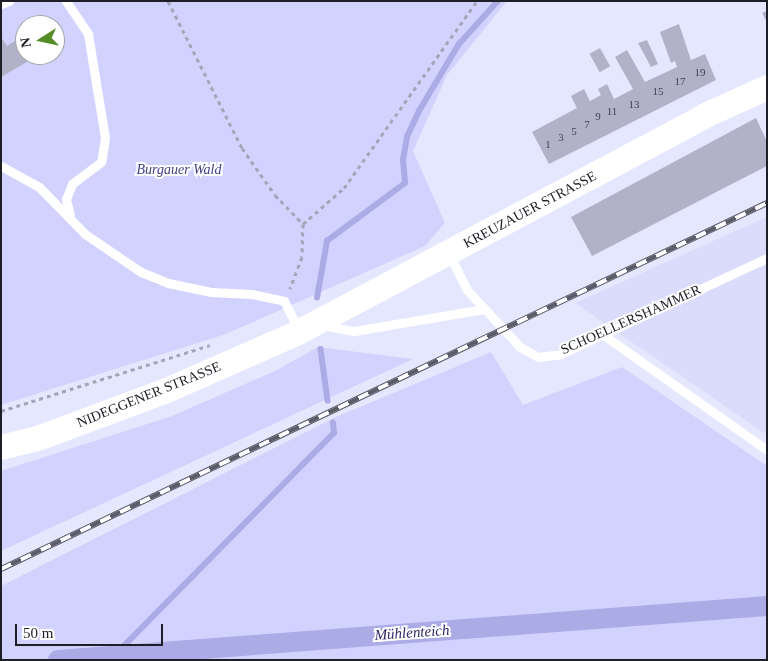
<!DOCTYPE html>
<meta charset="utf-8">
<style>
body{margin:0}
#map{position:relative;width:768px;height:661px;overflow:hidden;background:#e5e7fe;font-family:"Times New Roman",serif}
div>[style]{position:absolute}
.built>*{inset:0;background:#dbdcfb}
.green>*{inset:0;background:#d1d3fe}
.stream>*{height:5.5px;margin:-2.75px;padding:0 2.75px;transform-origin:2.75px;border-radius:2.75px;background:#abace6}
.canal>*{height:20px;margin:-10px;padding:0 10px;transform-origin:10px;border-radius:10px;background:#abace6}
.building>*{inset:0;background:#b1b2c8;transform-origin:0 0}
.path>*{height:3px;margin-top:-1.5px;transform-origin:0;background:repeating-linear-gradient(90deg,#a4a5b7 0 4px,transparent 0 8px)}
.service>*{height:9px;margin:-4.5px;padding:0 4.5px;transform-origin:4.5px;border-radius:4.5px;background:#fff}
.secondary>*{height:25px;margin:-12.5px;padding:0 12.5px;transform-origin:12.5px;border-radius:12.5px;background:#fff}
.rail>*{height:5.5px;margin-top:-2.75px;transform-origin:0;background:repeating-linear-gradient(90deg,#fff 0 11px,#5c5c69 0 22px);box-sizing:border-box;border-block:1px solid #5c5c69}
span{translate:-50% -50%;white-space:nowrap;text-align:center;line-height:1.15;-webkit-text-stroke:4px #fff;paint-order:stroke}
.number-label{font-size:11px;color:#43434e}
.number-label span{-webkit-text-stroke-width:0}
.park-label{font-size:14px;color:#433e83;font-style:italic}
.street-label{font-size:14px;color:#1e1e26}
.water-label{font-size:15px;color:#2e2769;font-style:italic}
.frame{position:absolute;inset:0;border:2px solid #1e1e26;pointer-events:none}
.north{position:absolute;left:15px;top:15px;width:50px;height:50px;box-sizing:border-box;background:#fff;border:1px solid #a5a5a8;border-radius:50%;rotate:260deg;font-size:14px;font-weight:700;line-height:20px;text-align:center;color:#1e1e26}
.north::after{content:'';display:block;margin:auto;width:18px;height:22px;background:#568c25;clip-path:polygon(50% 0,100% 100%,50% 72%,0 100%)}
.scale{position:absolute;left:15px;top:624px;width:148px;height:22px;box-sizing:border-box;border:2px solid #1e1e26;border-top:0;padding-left:6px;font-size:15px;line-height:18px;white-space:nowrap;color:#1e1e26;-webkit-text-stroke:4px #fff;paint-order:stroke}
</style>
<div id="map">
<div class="built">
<i style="clip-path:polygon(767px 217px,767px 435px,575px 303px)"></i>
</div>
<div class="green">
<i style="clip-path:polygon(evenodd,1px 1px,507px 1px,447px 75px,413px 151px,445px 223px,425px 246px,226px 334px,1px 405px,1px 1px,25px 25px,55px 25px,55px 55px,25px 55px,25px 25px)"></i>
<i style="clip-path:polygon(318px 347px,413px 359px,1px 551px,1px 471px,172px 416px,275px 371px)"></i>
<i style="clip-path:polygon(491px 352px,523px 405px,622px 367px,767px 466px,767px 660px,1px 660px,1px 586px,336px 417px)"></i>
</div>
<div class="stream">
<i style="left:317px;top:298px;width:58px;rotate:-80deg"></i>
<i style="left:327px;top:241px;width:97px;rotate:-36.6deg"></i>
<i style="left:405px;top:183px;width:23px;rotate:-95deg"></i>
<i style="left:403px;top:160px;width:23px;rotate:-80deg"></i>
<i style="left:407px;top:137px;width:29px;rotate:-65deg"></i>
<i style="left:419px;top:111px;width:78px;rotate:-59.2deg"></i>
<i style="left:459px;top:44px;width:58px;rotate:-47.8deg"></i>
<i style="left:321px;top:349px;width:52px;rotate:82.3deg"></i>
<i style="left:115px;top:655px;width:312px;rotate:-45.4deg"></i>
<i style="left:334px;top:433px;width:10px;rotate:-96deg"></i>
</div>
<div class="canal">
<i style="left:58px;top:660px;width:711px;rotate:-4.36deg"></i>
</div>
<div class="building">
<i style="clip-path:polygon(767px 11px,767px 22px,762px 13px)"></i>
<i style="clip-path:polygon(679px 24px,691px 60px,705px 54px,716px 80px,549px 164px,532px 132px,577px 108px,571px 96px,584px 89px,590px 101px,601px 95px,598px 89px,607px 84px,614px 99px,633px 89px,615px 57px,627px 50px,645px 82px,677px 67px,675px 61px,671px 63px,660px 32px)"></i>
<i style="clip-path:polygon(25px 35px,25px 55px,39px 55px,1px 77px,1px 37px,7px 46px)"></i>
<i style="clip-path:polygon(647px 40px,658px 64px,651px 67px,638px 43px)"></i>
<i style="left:600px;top:48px;width:21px;height:12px;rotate:61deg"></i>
<i style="clip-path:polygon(756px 118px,767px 142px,767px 166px,592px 256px,571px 217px)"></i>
</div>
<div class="path">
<i style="left:168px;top:1px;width:165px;rotate:63.3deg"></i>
<i style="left:242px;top:148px;width:57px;rotate:54.9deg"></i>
<i style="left:275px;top:195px;width:40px;rotate:46deg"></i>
<i style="left:303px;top:224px;width:33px;rotate:92deg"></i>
<i style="left:302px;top:257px;width:34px;rotate:111deg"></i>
<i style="left:303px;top:224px;width:55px;rotate:-41.3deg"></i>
<i style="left:344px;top:188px;width:229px;rotate:-54.6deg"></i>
<i style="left:1px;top:411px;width:219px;rotate:-17.5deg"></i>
</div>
<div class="service">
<i style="left:66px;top:1px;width:40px;rotate:56deg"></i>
<i style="left:88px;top:34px;width:105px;rotate:80.7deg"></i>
<i style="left:105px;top:138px;width:24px;rotate:99deg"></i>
<i style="left:101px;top:162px;width:36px;rotate:143deg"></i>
<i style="left:72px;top:184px;width:16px;rotate:112deg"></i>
<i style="left:66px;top:199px;width:16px;rotate:76deg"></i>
<i style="left:1px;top:4px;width:9px;rotate:-21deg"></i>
<i style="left:1px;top:166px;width:43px;rotate:28.9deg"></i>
<i style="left:39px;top:187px;width:66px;rotate:45.6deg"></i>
<i style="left:85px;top:234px;width:68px;rotate:34.2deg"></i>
<i style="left:141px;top:272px;width:29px;rotate:22deg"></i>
<i style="left:168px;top:283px;width:44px;rotate:11.8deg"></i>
<i style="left:211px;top:292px;width:41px;rotate:2.8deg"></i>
<i style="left:252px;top:294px;width:33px;rotate:12deg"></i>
<i style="left:284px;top:301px;width:31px;rotate:63deg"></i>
<i style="left:449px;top:254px;width:40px;rotate:63.4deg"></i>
<i style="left:467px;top:290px;width:78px;rotate:47.1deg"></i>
<i style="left:520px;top:347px;width:21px;rotate:29deg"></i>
<i style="left:538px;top:357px;width:23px;rotate:-7deg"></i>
<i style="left:561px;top:354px;width:227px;rotate:-25deg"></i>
<i style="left:322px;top:325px;width:33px;rotate:11deg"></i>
<i style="left:354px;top:331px;width:132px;rotate:-9.6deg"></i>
<i style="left:602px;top:334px;width:202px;rotate:35.1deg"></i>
</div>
<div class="secondary">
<i style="left:1px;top:447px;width:40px;rotate:-14.4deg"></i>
<i style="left:40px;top:437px;width:132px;rotate:-20.4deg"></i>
<i style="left:164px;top:391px;width:142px;rotate:-23.7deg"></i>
<i style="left:294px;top:334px;width:468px;rotate:-28deg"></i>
<i style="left:707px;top:114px;width:66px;rotate:-24.2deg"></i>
</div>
<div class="rail">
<i style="left:1px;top:569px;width:849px;rotate:-25.54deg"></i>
</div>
<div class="number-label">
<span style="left:700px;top:72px">19</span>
<span style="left:680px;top:81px">17</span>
<span style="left:658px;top:91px">15</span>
<span style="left:634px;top:104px">13</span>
<span style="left:612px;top:111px">11</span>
<span style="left:598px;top:116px">9</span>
<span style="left:587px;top:124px">7</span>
<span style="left:574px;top:131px">5</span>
<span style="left:561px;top:137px">3</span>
<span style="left:548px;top:144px">1</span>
</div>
<div class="park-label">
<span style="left:179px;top:170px">Burgauer Wald</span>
</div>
<div class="street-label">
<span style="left:530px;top:210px;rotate:-28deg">KREUZAUER STRASSE</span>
<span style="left:631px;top:320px;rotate:-24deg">SCHOELLERSHAMMER</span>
<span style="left:149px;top:395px;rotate:-22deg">NIDEGGENER STRASSE</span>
</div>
<div class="water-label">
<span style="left:412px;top:633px;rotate:-4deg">Mühlenteich</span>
</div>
<div class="frame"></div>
<div class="north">N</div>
<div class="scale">50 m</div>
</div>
